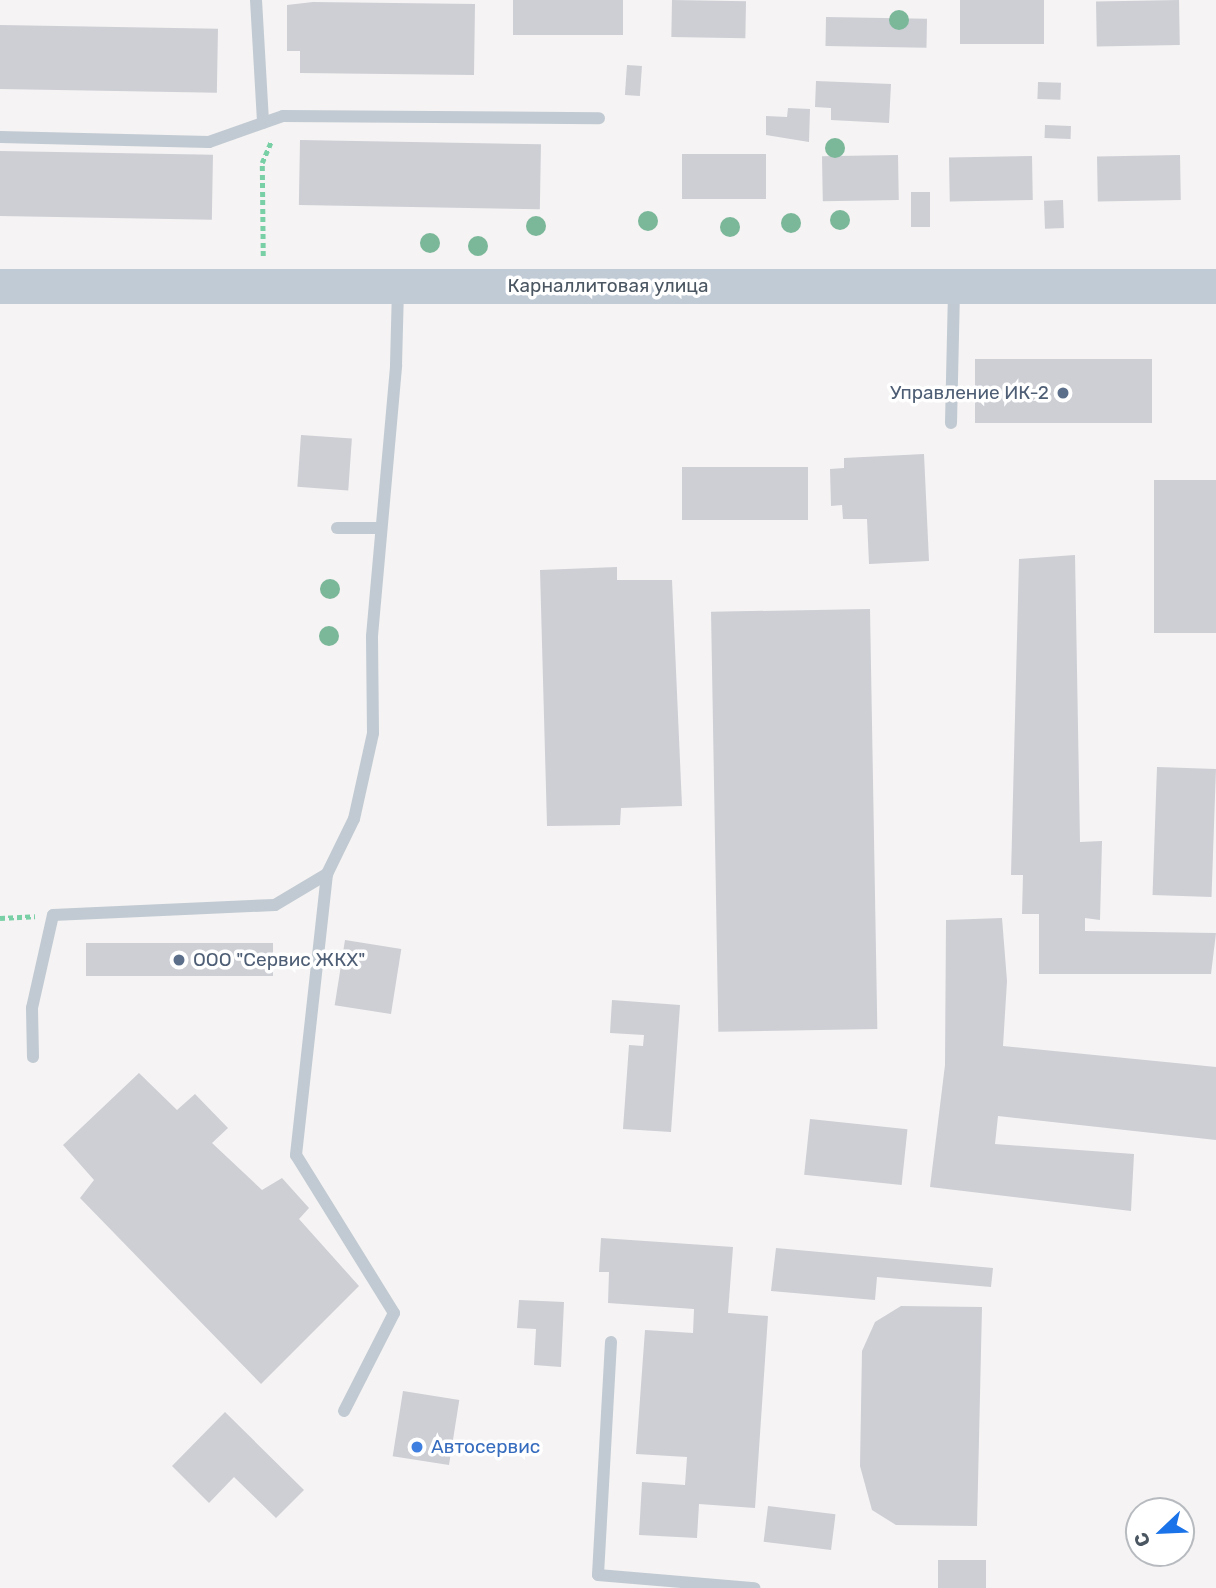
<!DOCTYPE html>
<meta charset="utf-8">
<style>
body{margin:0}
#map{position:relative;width:1216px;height:1588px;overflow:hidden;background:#f5f3f3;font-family:Rubik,sans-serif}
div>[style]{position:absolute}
.building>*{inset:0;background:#cdcfd5;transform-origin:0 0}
.path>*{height:4.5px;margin-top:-2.25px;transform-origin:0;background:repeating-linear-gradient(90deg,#7ad0a6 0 5px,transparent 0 8.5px)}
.lane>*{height:12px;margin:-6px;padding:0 6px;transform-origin:6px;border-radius:6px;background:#c1cad2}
.secondary>*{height:35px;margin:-17.5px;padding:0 17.5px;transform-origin:17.5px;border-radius:17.5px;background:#c1cbd6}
.trees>*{width:20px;height:20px;margin:-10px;border-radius:50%;background:#7bb799}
.dots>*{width:19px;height:19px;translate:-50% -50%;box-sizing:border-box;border:4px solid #fff;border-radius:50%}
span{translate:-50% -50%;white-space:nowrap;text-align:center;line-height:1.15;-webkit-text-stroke:7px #fff;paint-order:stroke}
.street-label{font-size:19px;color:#4a5661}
.service-label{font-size:19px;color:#4e5e75}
.right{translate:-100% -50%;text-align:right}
.left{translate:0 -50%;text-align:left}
.shop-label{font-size:19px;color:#366cbe}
.north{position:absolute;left:1125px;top:1497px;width:70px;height:70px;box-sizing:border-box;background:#fff;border:2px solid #b7bbc0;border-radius:50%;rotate:247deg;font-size:19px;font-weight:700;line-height:28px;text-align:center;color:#4a5661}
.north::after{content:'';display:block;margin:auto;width:24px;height:32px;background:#1a73e8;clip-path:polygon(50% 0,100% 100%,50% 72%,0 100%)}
</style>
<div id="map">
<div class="building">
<i style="left:513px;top:0;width:110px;height:35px"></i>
<i style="left:672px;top:0;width:74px;height:37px;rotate:1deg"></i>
<i style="left:960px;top:0;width:84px;height:44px"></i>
<i style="left:1179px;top:0;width:45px;height:83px;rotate:89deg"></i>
<i style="clip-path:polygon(313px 2px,475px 4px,474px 75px,300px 73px,300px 51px,287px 51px,287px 5px)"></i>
<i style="left:826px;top:17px;width:101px;height:29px;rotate:1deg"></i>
<i style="left:0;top:25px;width:218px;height:64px;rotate:1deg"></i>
<i style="left:627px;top:65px;width:15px;height:30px;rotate:4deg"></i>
<i style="clip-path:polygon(816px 81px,891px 84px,889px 123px,831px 120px,831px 108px,815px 107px)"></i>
<i style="left:1038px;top:82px;width:23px;height:17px;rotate:2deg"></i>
<i style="clip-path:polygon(788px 108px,810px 109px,809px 142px,766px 135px,766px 116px,787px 117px)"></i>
<i style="left:1045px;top:125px;width:26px;height:13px;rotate:2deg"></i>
<i style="left:300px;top:140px;width:241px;height:65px;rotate:1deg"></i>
<i style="left:0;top:151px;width:213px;height:65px;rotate:1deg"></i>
<i style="left:766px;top:154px;width:45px;height:84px;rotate:90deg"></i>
<i style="left:898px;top:155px;width:45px;height:76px;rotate:89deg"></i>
<i style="left:1180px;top:155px;width:45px;height:83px;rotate:89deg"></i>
<i style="left:1032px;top:156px;width:44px;height:83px;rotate:89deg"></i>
<i style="left:911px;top:192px;width:19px;height:35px"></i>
<i style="left:1063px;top:200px;width:28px;height:19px;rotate:88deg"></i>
<i style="left:975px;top:359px;width:177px;height:64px"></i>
<i style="left:301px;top:435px;width:51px;height:52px;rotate:4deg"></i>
<i style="clip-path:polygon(924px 454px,929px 561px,869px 564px,867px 519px,843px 519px,842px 505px,831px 506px,830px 469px,844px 468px,844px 458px)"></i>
<i style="left:808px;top:467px;width:53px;height:126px;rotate:90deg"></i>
<i style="left:1216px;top:480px;width:153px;height:62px;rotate:90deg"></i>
<i style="clip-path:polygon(1075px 555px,1080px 842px,1102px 841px,1100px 920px,1085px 918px,1085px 931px,1216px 933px,1211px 974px,1039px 974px,1039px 914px,1022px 914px,1023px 875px,1011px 875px,1019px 559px)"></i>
<i style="clip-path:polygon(617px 567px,617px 580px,672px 580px,682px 806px,621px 808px,620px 825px,547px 826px,540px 570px)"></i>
<i style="left:870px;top:609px;width:420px;height:159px;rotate:89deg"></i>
<i style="left:1157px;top:767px;width:59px;height:128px;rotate:2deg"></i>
<i style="clip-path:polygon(1002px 918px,1007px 981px,1003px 1046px,1216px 1067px,1216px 1140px,998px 1116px,995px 1144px,1134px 1154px,1131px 1211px,930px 1187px,945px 1065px,946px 920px)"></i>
<i style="left:345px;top:940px;width:57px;height:66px;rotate:9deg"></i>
<i style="left:86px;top:943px;width:187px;height:33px"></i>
<i style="clip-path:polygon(612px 1000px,680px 1005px,671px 1132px,623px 1129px,629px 1045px,643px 1046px,644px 1035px,610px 1033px)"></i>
<i style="clip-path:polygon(139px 1073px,177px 1110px,195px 1094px,228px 1128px,212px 1143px,262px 1190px,282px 1178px,309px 1208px,299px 1219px,359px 1286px,261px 1384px,80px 1198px,94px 1180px,63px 1145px)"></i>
<i style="left:810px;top:1119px;width:98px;height:56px;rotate:6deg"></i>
<i style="clip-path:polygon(601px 1238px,733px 1247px,728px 1313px,768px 1316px,755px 1508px,699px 1504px,697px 1538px,639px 1535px,642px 1482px,685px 1485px,687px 1457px,636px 1454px,645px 1330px,693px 1333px,694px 1309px,608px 1303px,609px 1272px,599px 1272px)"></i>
<i style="clip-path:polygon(776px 1248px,993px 1268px,991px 1287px,877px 1277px,875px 1300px,771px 1291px)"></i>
<i style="clip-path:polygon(519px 1300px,564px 1302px,561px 1367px,534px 1365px,536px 1329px,517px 1328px)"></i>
<i style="clip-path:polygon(901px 1306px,982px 1307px,977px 1526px,896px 1525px,872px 1510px,860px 1466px,862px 1351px,875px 1322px)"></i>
<i style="left:403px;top:1391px;width:57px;height:66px;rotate:9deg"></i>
<i style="clip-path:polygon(225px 1412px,304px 1490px,276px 1518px,234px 1477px,209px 1503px,172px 1466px)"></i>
<i style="left:768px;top:1506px;width:68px;height:36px;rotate:7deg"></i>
<i style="left:938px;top:1560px;width:48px;height:28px"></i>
</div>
<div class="path">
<i style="left:263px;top:256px;width:93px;rotate:-90.6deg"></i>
<i style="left:262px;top:163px;width:25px;rotate:-67deg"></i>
<i style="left:0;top:918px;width:35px;rotate:-3deg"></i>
</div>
<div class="lane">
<i style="left:256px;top:0;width:123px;rotate:86.7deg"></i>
<i style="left:0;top:137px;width:209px;rotate:1.4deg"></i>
<i style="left:209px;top:142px;width:78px;rotate:-19.4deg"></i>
<i style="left:283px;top:116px;width:316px;rotate:0.4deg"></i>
<i style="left:951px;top:423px;width:135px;rotate:-88.7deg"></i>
<i style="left:337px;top:528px;width:44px"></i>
<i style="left:327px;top:874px;width:283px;rotate:96.3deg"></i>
<i style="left:296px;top:1155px;width:186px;rotate:58.2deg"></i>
<i style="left:394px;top:1313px;width:110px;rotate:117deg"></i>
<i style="left:33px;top:1057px;width:49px;rotate:-91.2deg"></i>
<i style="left:32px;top:1008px;width:95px;rotate:-77.3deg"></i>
<i style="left:53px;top:915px;width:222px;rotate:-2.6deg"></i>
<i style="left:275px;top:905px;width:61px;rotate:-30.8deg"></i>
<i style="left:327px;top:874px;width:61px;rotate:-63.9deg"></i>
<i style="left:354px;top:819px;width:88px;rotate:-77.5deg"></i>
<i style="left:373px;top:733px;width:97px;rotate:-90.6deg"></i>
<i style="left:372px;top:636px;width:272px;rotate:-84.9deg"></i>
<i style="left:396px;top:365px;width:77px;rotate:-88.5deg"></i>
<i style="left:611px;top:1342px;width:233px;rotate:93.2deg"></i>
<i style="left:598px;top:1575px;width:157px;rotate:4.8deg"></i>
</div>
<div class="secondary">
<i style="left:0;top:286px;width:1216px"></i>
</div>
<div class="trees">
<i style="left:899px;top:20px"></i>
<i style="left:835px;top:148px"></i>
<i style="left:840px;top:220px"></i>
<i style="left:648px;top:221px"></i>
<i style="left:791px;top:223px"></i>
<i style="left:536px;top:226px"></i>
<i style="left:730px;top:227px"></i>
<i style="left:430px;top:243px"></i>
<i style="left:478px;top:246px"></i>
<i style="left:330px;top:589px"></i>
<i style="left:329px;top:636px"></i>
</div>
<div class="dots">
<i style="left:1063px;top:393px;background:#5c6f8a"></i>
<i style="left:179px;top:960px;background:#5c6f8a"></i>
<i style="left:417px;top:1447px;background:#3f7fe0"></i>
</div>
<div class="street-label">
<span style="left:608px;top:286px">Карналлитовая улица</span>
</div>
<div class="service-label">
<span class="right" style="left:1049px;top:393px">Управление ИК-2</span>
<span class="left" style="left:193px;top:960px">ООО "Сервис ЖКХ"</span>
</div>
<div class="shop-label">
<span class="left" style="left:431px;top:1447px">Автосервис</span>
</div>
<div class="north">С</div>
</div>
